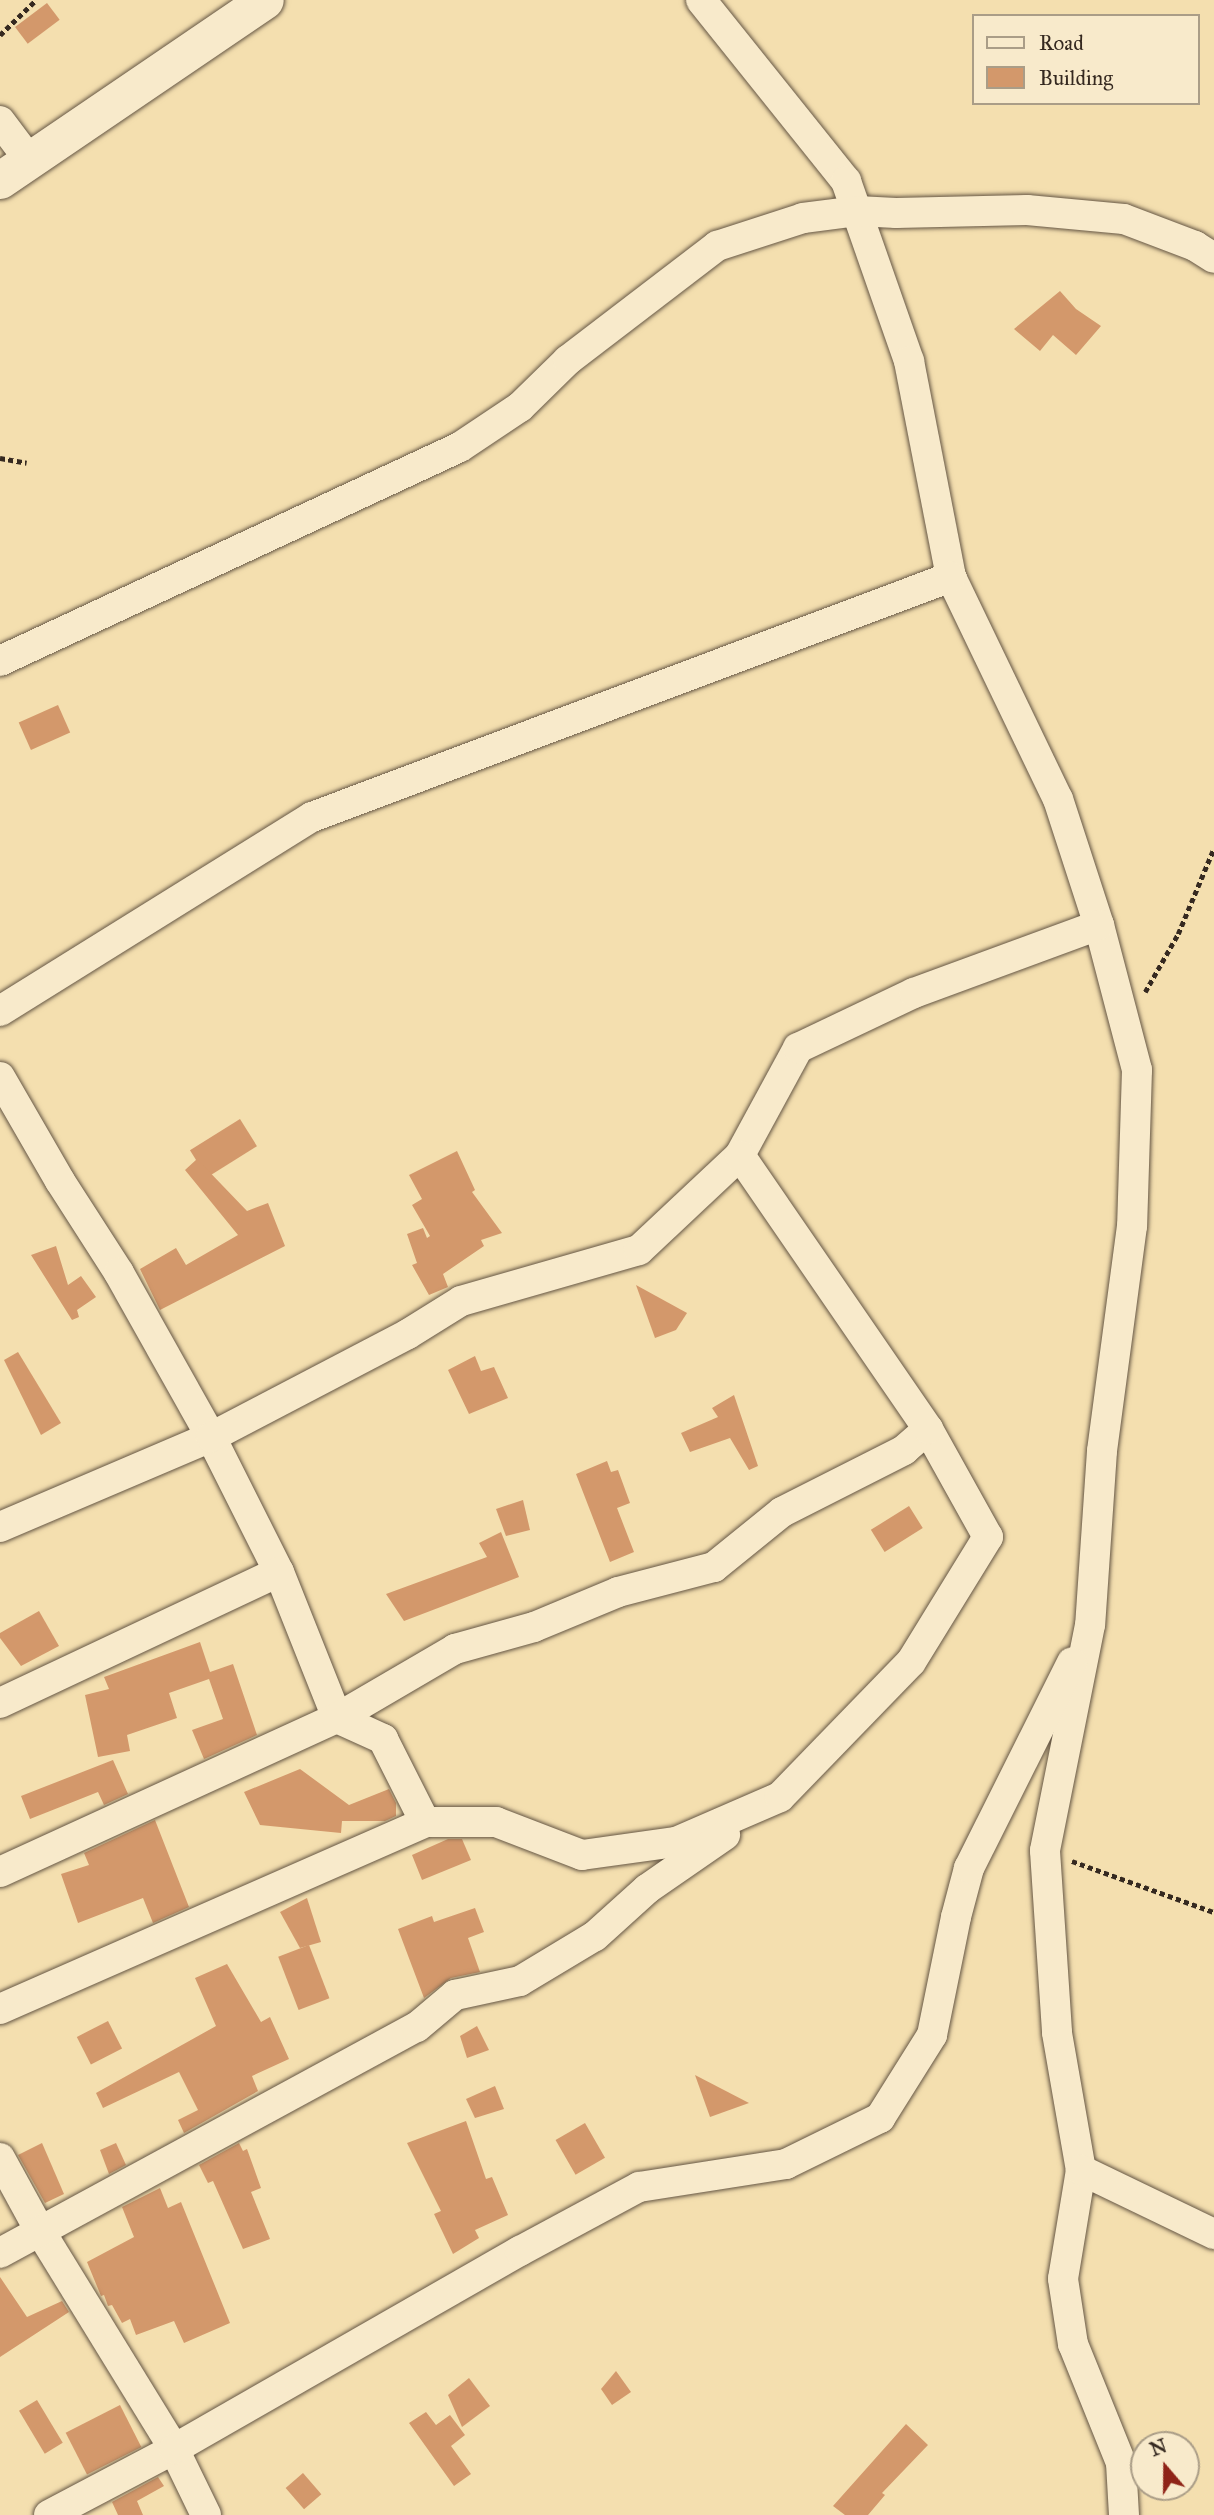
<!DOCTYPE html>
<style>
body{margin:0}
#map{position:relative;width:1214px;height:2515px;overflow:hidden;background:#f4dfaf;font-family:"IM FELL Great Primer",serif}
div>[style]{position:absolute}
.building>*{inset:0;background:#d3986b;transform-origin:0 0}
.path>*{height:4.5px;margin-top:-2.25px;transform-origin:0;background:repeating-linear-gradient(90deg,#352920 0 5px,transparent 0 8.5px)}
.roads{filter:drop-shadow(0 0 2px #655644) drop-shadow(0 0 2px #655644)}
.minor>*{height:30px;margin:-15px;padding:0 15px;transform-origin:15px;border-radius:15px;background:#f8eacb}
.tertiary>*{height:37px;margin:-18.5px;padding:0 18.5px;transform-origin:18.5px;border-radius:18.5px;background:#f8eacb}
span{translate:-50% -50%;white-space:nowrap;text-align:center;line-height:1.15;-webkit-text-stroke:5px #f8eacb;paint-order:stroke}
.legend{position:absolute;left:972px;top:14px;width:228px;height:91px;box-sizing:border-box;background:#f8eacb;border:2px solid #aa9d87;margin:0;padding:9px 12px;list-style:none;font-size:21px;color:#352920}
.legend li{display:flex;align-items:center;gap:14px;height:35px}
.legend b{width:35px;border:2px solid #aa9d87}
.north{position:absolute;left:1130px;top:2431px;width:70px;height:70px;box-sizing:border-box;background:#f8eacb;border:2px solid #aa9d87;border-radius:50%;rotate:340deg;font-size:19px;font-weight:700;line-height:28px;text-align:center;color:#352920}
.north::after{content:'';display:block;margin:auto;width:24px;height:32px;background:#8f2418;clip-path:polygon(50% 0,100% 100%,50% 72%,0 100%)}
</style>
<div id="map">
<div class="building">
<i style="left:47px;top:3px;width:21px;height:40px;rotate:53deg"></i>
<i style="clip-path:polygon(1060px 291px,1076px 309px,1101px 326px,1076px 355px,1053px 335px,1040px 351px,1014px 329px)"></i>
<i style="left:58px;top:705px;width:30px;height:43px;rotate:66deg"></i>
<i style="left:240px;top:1119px;width:32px;height:59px;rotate:58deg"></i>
<i style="clip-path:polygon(457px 1151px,475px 1190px,472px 1192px,502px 1233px,481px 1240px,484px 1246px,443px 1274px,448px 1287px,429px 1295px,412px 1265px,417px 1263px,407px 1234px,423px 1228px,427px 1238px,430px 1236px,412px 1205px,422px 1199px,409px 1175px)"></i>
<i style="clip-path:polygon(197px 1159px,247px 1211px,268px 1203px,285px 1246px,160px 1310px,140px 1269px,176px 1248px,186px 1265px,238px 1235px,185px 1170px)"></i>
<i style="clip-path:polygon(56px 1246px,68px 1285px,81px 1276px,96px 1297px,77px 1310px,79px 1317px,72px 1320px,31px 1255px)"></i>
<i style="clip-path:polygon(636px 1285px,687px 1313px,676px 1330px,655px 1338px)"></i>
<i style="clip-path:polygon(18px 1352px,61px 1423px,41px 1435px,4px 1360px)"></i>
<i style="clip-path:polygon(475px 1356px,481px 1371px,494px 1367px,508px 1398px,469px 1414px,448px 1370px)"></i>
<i style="clip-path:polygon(734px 1395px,758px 1466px,749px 1470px,730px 1438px,690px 1452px,681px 1433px,718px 1417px,712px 1408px)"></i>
<i style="clip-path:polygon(607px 1461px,611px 1472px,618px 1470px,630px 1503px,617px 1508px,634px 1552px,610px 1562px,576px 1474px)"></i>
<i style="clip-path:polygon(523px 1500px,530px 1530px,506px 1536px,496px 1509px)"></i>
<i style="left:909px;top:1506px;width:26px;height:45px;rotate:58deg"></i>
<i style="clip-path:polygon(501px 1532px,519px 1577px,404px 1621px,386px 1594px,487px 1557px,479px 1543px)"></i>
<i style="clip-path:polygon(39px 1611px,59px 1646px,21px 1666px,0 1638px,0 1633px)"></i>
<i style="clip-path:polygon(200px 1642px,210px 1672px,233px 1664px,257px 1735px,204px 1759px,192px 1730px,223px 1719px,209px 1679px,169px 1693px,177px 1718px,127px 1735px,130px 1751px,98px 1757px,85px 1695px,109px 1689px,104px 1677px)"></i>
<i style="clip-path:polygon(113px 1760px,128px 1794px,104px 1805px,98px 1792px,30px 1819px,21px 1796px)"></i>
<i style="clip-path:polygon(300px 1769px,349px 1805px,389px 1789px,396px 1803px,396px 1816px,385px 1821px,342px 1821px,341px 1833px,260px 1825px,244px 1792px)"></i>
<i style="clip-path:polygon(155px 1820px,189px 1907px,153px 1923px,143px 1898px,78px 1923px,61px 1874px,89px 1865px,84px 1853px)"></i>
<i style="clip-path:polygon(448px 1839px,462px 1839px,471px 1860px,422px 1880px,412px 1855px)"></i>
<i style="clip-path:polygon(307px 1898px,321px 1942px,300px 1948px,280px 1912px)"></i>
<i style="clip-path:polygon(475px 1908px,484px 1932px,468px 1938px,480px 1972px,451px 1978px,424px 1998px,398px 1929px,432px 1916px,434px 1922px)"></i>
<i style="left:309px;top:1945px;width:57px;height:33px;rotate:69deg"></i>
<i style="clip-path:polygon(227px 1964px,261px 2022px,270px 2017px,289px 2059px,252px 2076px,258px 2091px,184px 2133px,178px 2120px,198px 2110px,179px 2072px,103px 2108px,96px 2093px,216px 2026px,195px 1978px)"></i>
<i style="left:108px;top:2021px;width:31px;height:35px;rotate:63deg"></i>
<i style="clip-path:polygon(477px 2026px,489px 2050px,467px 2058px,460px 2036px)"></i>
<i style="clip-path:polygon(695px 2075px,749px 2103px,710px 2117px)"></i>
<i style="clip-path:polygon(495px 2086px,504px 2109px,475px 2118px,466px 2099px)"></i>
<i style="clip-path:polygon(466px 2121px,486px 2179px,492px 2177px,508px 2215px,475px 2230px,479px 2238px,453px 2254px,434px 2214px,441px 2211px,407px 2143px)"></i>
<i style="left:585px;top:2123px;width:40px;height:34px;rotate:60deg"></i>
<i style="clip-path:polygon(42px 2143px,64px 2194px,45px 2203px,18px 2155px)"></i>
<i style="clip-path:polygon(116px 2143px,126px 2165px,109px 2174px,100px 2150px)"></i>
<i style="clip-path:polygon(239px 2143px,243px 2151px,247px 2149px,261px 2188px,251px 2192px,270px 2239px,243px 2249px,213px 2181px,208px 2183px,199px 2165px)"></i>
<i style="clip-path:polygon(160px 2188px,168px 2208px,181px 2202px,230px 2323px,184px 2343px,174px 2321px,136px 2335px,130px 2319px,122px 2323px,112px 2305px,108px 2306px,104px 2295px,101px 2296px,87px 2262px,134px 2237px,122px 2207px)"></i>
<i style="clip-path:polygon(0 2277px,27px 2317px,62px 2301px,69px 2312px,0 2357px)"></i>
<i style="clip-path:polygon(616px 2371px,631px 2392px,612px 2405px,601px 2389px)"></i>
<i style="clip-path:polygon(469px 2378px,490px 2406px,462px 2427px,448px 2395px)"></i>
<i style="left:37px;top:2400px;width:50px;height:21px;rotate:59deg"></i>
<i style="left:120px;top:2405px;width:47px;height:61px;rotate:63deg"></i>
<i style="clip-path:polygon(426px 2412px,436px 2425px,450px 2415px,465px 2435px,451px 2446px,471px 2474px,454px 2486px,409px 2423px)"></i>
<i style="clip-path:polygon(906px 2424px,928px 2445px,882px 2493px,885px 2495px,868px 2515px,845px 2515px,833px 2506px)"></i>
<i style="left:303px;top:2473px;width:28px;height:23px;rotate:49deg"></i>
<i style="clip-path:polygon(158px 2477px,164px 2486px,137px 2501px,143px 2515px,118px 2515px,112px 2502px)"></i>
</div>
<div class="path">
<i style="left:0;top:35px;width:50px;rotate:-44.2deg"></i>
<i style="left:0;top:458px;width:27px;rotate:10deg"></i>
<i style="left:1145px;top:992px;width:67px;rotate:-60.4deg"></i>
<i style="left:1178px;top:934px;width:93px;rotate:-67.3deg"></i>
<i style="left:1072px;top:1861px;width:151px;rotate:19.8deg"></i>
</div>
<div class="roads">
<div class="minor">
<i style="left:701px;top:0;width:232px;rotate:51.3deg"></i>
<i style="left:846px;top:181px;width:191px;rotate:70.7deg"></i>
<i style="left:909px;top:361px;width:220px;rotate:79deg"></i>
<i style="left:951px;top:577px;width:246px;rotate:64.3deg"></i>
<i style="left:1058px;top:799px;width:133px;rotate:72deg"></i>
<i style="left:1099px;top:925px;width:150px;rotate:75.3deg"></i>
<i style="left:1137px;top:1070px;width:156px;rotate:91.8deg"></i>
<i style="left:1132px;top:1226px;width:227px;rotate:97.6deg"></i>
<i style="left:1102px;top:1451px;width:174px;rotate:93.9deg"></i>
<i style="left:1090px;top:1625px;width:230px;rotate:101.3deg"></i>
<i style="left:1045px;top:1851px;width:182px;rotate:86.2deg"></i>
<i style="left:1057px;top:2033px;width:139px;rotate:80.1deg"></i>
<i style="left:1081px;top:2170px;width:110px;rotate:99.4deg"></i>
<i style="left:1063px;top:2279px;width:66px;rotate:81.3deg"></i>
<i style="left:1073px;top:2344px;width:128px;rotate:68deg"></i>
<i style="left:1121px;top:2463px;width:52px;rotate:86.7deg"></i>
<i style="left:0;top:121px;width:50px;rotate:53.1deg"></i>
<i style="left:0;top:661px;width:507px;rotate:-24.95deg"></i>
<i style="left:460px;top:447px;width:72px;rotate:-33.7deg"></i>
<i style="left:520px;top:407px;width:67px;rotate:-44.4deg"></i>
<i style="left:568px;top:360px;width:188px;rotate:-37.4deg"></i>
<i style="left:717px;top:246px;width:90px;rotate:-18deg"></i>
<i style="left:803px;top:218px;width:54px;rotate:-7.4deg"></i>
<i style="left:857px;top:211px;width:39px;rotate:3deg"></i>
<i style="left:896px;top:213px;width:131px;rotate:-1.3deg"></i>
<i style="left:1027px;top:210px;width:97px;rotate:5.3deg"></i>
<i style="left:1124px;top:219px;width:76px;rotate:20.8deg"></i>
<i style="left:1195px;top:246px;width:22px;rotate:32deg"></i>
<i style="left:0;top:1011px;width:367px;rotate:-31.9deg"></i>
<i style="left:312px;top:817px;width:683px;rotate:-20.59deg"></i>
<i style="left:0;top:1077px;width:120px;rotate:60deg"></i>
<i style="left:60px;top:1181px;width:109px;rotate:57.3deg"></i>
<i style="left:119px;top:1273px;width:188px;rotate:60.7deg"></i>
<i style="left:211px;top:1437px;width:151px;rotate:63.3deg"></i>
<i style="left:279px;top:1572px;width:157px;rotate:68.3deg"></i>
<i style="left:337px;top:1718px;width:51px;rotate:24.5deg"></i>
<i style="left:383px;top:1739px;width:93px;rotate:63.2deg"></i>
<i style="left:0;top:1527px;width:229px;rotate:-23.1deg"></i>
<i style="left:211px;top:1437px;width:222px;rotate:-27.6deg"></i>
<i style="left:408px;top:1334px;width:62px;rotate:-31.9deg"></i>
<i style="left:461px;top:1301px;width:185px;rotate:-16deg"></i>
<i style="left:639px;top:1250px;width:139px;rotate:-43.2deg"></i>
<i style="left:740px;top:1155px;width:122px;rotate:-61.5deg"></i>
<i style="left:798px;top:1048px;width:128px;rotate:-25.4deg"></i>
<i style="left:914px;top:993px;width:197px;rotate:-20.2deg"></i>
<i style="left:0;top:1703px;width:308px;rotate:-25.2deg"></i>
<i style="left:0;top:1872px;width:371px;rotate:-24.6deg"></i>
<i style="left:337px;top:1718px;width:137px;rotate:-30.3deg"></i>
<i style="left:455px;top:1649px;width:82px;rotate:-15.6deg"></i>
<i style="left:534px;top:1627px;width:91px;rotate:-22.6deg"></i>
<i style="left:618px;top:1592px;width:99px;rotate:-14.6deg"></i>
<i style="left:714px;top:1567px;width:87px;rotate:-39deg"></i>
<i style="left:782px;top:1512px;width:137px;rotate:-26.9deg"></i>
<i style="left:904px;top:1450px;width:32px;rotate:-41deg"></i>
<i style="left:0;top:2009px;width:464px;rotate:-23.7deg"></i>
<i style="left:425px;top:1822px;width:71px"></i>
<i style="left:496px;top:1822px;width:92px;rotate:21deg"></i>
<i style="left:582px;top:1855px;width:95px;rotate:-7.9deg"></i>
<i style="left:676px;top:1842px;width:113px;rotate:-23.4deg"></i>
<i style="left:780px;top:1797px;width:188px;rotate:-45.9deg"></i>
<i style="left:911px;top:1662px;width:147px;rotate:-58.4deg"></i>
<i style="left:988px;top:1537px;width:124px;rotate:-119.1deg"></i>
<i style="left:928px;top:1429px;width:332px;rotate:-124.5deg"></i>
<i style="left:0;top:2158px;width:83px;rotate:61.3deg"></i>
<i style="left:40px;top:2231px;width:256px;rotate:58.4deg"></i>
<i style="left:174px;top:2449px;width:73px;rotate:64.1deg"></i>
<i style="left:1081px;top:2170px;width:148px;rotate:25.7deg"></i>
<i style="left:0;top:2253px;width:474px;rotate:-28.5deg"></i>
<i style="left:417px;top:2027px;width:50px;rotate:-40.1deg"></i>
<i style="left:455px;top:1995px;width:66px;rotate:-12.2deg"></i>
<i style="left:520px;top:1981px;width:87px;rotate:-31deg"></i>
<i style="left:595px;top:1936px;width:70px;rotate:-42.1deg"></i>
<i style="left:647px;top:1889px;width:95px;rotate:-34.7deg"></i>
<i style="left:49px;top:2515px;width:141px;rotate:-27.8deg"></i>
<i style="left:174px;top:2449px;width:399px;rotate:-29.8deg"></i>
<i style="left:520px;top:2251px;width:135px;rotate:-28.3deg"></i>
<i style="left:639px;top:2187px;width:149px;rotate:-8.9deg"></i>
<i style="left:786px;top:2164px;width:105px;rotate:-26.1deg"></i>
<i style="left:880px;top:2118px;width:98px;rotate:-57.9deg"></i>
<i style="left:932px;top:2035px;width:120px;rotate:-78.5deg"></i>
<i style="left:956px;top:1917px;width:51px;rotate:-75.1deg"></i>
<i style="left:969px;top:1868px;width:230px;rotate:-63.4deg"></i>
</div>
<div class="tertiary">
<i style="left:0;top:180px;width:320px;rotate:-34.2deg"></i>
</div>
</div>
<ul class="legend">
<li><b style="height:9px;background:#f8eacb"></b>Road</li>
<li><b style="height:19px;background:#d3986b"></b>Building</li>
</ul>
<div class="north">N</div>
</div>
